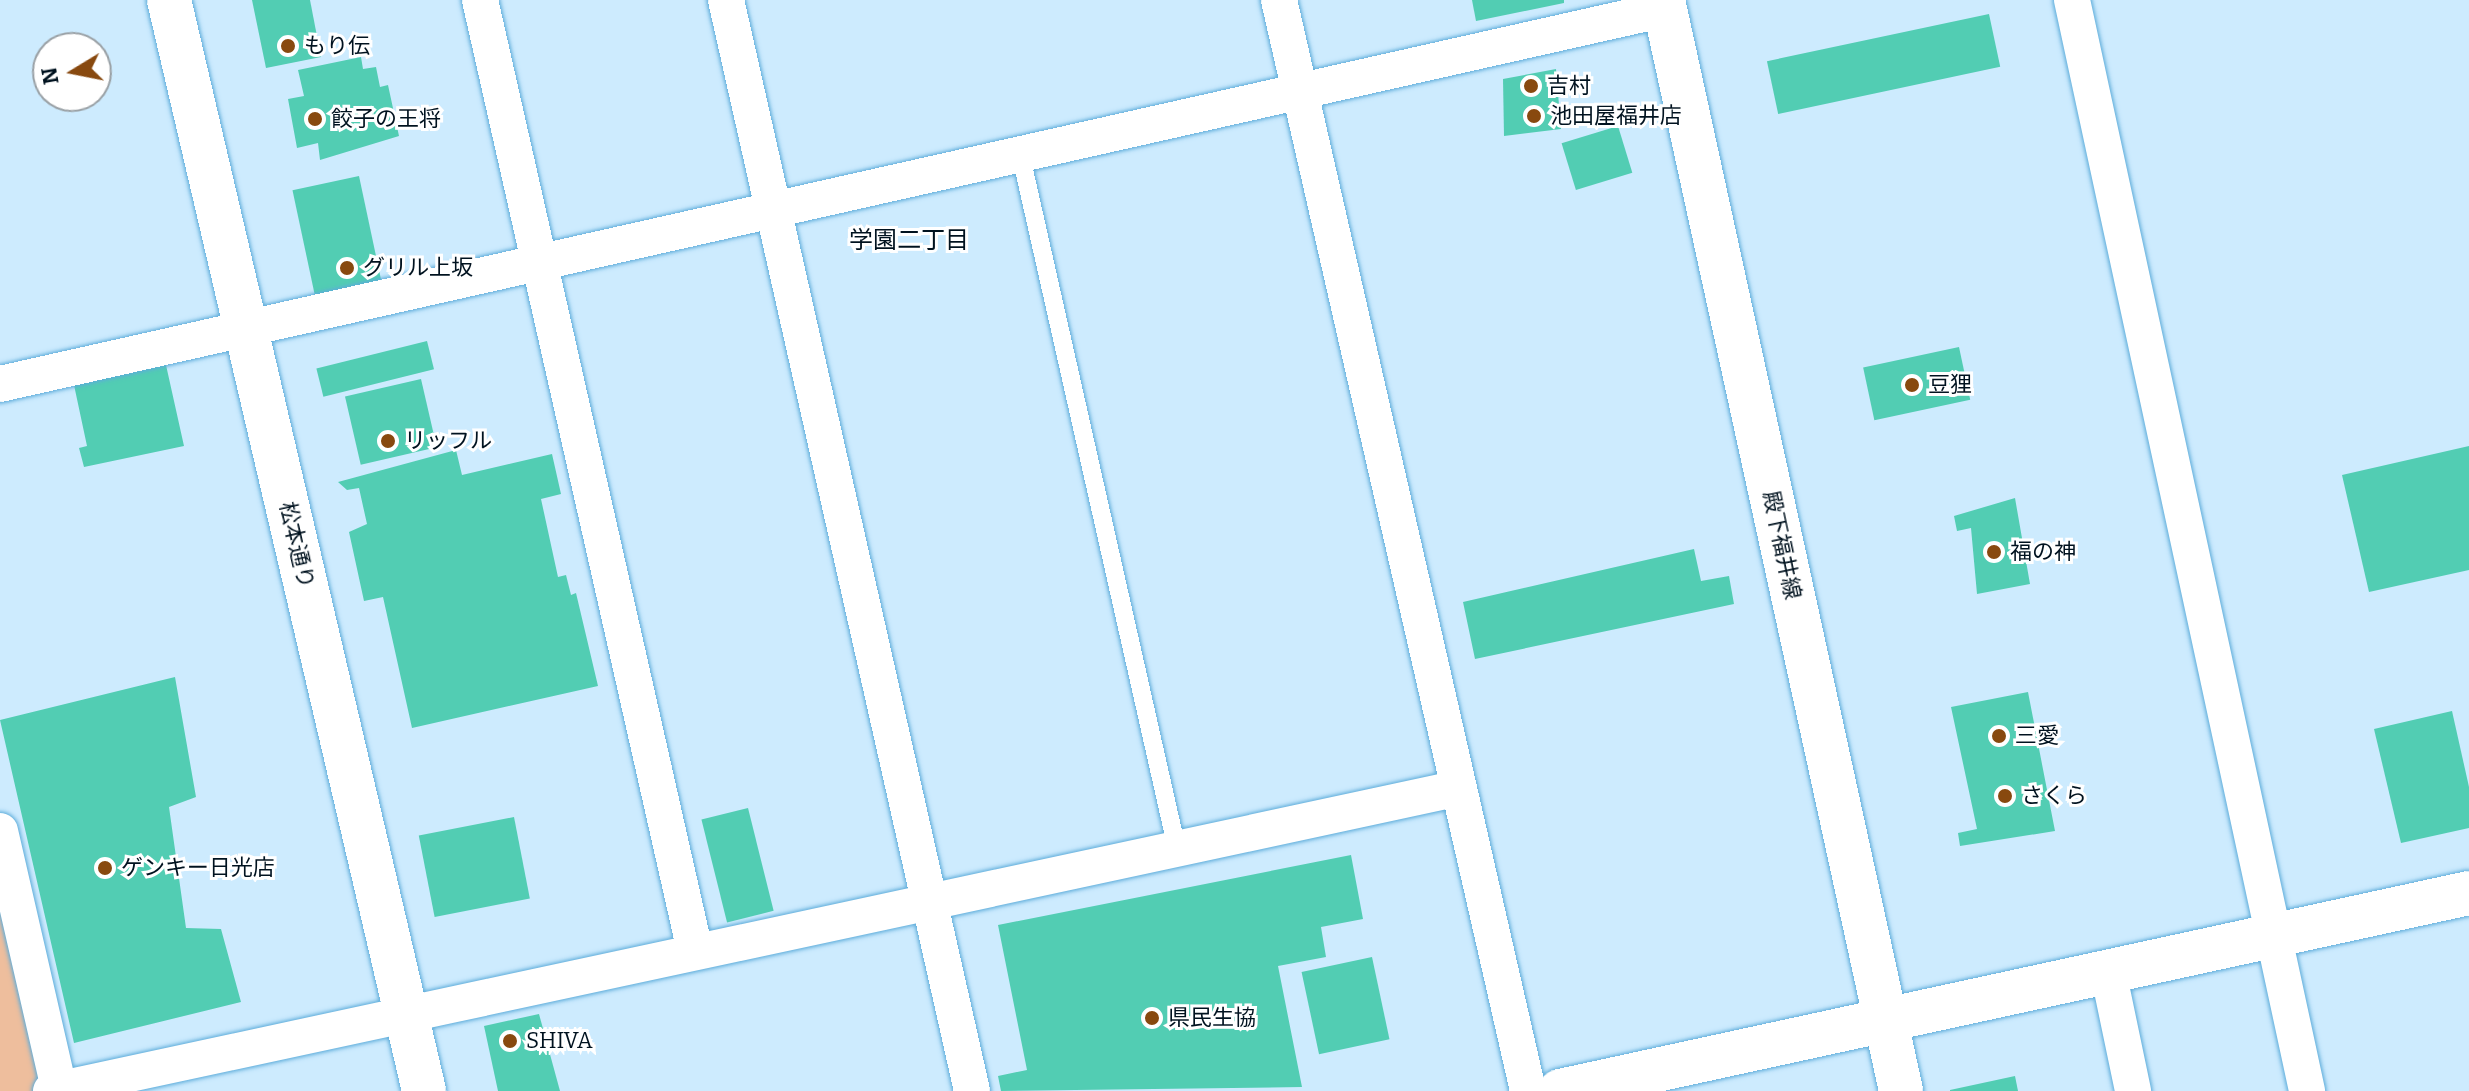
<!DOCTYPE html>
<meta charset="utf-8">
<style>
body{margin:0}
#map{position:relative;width:2469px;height:1091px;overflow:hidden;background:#cdebfe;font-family:Bitter,"Noto Sans JP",serif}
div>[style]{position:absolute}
.green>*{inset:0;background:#eebe9d}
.building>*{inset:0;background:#52cdb3;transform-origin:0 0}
.roads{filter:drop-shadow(0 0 2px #5dacda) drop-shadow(0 0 2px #5dacda)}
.service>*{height:18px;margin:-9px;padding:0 9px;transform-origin:9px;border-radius:9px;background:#fff}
.minor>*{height:36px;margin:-18px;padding:0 18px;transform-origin:18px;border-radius:18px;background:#fff}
.tertiary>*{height:44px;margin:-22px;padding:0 22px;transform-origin:22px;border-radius:22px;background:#fff}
.secondary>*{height:44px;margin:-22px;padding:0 22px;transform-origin:22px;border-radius:22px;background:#fff}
.dots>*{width:22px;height:22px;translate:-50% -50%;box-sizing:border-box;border:4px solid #fff;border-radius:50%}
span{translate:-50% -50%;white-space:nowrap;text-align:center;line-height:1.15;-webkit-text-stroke:6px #fff;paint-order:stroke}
.poi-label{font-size:22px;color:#00121f}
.left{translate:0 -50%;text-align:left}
.street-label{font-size:22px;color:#00121f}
.neighbourhood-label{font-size:24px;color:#00121f}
.north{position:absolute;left:32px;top:32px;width:80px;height:80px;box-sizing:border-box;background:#fff;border:2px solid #99a0a5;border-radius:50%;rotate:260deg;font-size:22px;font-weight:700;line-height:32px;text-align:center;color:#00121f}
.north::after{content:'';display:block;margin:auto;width:28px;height:36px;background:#88490f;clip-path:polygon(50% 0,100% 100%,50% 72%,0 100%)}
</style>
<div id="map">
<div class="green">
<i style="clip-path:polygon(0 899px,51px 1091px,0 1091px)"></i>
</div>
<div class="building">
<i style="clip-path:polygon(252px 0,310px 0,321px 57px,266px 68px)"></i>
<i style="clip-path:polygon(1472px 0,1564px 0,1564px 3px,1476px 21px)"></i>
<i style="left:1989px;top:14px;width:54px;height:227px;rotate:78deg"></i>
<i style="clip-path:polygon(361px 57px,363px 69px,376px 67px,380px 87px,388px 85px,399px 136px,320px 160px,318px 143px,297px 148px,288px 99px,304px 96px,298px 70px)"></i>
<i style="clip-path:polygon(1556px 69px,1561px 129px,1504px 136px,1503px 79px)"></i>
<i style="left:1618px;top:126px;width:49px;height:59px;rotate:73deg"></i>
<i style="left:359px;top:176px;width:110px;height:68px;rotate:78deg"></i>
<i style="left:427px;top:341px;width:29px;height:114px;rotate:76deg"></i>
<i style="left:1959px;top:347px;width:54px;height:98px;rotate:78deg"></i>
<i style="clip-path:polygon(166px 365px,184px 446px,84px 467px,79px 448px,87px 446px,74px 385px)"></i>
<i style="left:421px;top:379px;width:70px;height:78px;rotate:77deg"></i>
<i style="clip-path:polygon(2469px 446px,2469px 570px,2369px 592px,2342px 475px)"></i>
<i style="clip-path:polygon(456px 450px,462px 475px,552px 454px,561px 494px,541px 499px,558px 577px,566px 575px,571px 595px,576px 593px,598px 686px,412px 728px,383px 597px,364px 601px,349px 532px,367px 524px,359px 488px,347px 490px,338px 482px)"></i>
<i style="clip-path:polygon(2015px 498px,2030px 584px,1977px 594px,1971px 528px,1957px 531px,1954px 516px)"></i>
<i style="clip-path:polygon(1694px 549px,1701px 581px,1729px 576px,1734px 604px,1475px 659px,1463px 602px)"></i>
<i style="clip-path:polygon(175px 677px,196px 797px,169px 807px,186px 928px,221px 929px,241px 1002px,74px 1043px,0 720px)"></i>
<i style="clip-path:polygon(2028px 692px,2055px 831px,1960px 846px,1958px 833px,1977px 829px,1951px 707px)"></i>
<i style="clip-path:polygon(2452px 711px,2469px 787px,2469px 828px,2401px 843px,2374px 729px)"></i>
<i style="left:748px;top:808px;width:106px;height:48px;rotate:76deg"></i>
<i style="left:514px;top:817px;width:83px;height:97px;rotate:79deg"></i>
<i style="clip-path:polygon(1351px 855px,1363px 919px,1321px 927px,1326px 957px,1278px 966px,1302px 1087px,1001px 1091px,998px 1076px,1027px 1070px,998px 925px)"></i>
<i style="left:1372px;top:957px;width:84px;height:72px;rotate:78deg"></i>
<i style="clip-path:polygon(539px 1014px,560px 1091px,498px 1091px,484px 1026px)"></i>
<i style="clip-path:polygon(2015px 1076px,2018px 1091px,1950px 1091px,1950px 1090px)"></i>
</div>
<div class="roads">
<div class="service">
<i style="left:1020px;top:152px;width:714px;rotate:77.31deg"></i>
</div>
<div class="minor">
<i style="left:480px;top:0;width:975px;rotate:77.26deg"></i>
<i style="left:726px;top:0;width:1118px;rotate:77.29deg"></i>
<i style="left:1279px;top:0;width:1119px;rotate:77.14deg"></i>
<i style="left:2072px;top:0;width:1116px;rotate:77.84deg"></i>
<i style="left:0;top:384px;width:1707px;rotate:-12.69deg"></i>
<i style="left:0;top:831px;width:265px;rotate:77.1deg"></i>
<i style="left:2108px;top:971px;width:123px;rotate:78.2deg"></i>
<i style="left:51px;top:1091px;width:1440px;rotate:-12.14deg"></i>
</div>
<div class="tertiary">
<i style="left:169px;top:0;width:1120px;rotate:76.84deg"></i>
<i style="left:1560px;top:1091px;width:930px;rotate:-12.29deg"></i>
</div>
<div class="secondary">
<i style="left:1663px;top:0;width:1117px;rotate:77.69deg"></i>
</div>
</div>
<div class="dots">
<i style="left:288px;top:46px;background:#88490f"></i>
<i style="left:1531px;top:86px;background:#88490f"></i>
<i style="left:1534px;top:116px;background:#88490f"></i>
<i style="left:315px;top:119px;background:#88490f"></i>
<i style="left:347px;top:268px;background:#88490f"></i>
<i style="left:1912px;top:385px;background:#88490f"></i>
<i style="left:388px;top:441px;background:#88490f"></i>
<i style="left:1994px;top:552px;background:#88490f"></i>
<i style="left:1999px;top:736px;background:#88490f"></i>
<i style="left:2005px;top:796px;background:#88490f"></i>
<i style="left:105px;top:868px;background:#88490f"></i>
<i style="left:1152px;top:1018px;background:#88490f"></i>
<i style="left:510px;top:1041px;background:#88490f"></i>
</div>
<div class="poi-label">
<span class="left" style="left:304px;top:46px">もり伝</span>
<span class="left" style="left:1547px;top:86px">吉村</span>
<span class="left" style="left:1550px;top:116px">池田屋福井店</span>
<span class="left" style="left:331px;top:119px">餃子の王将</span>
<span class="left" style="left:363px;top:268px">グリル上坂</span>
<span class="left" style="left:1928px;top:385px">豆狸</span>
<span class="left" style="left:404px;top:441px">リッフル</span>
<span class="left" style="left:2010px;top:552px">福の神</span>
<span class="left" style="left:2015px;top:736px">三愛</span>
<span class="left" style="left:2021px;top:796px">さくら</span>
<span class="left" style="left:121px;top:868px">ゲンキー日光店</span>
<span class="left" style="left:1168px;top:1018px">県民生協</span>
<span class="left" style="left:526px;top:1041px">SHIVA</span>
</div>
<div class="street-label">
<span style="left:297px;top:545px;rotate:77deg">松本通り</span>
<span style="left:1782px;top:545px;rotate:78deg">殿下福井線</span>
</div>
<div class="neighbourhood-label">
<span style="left:909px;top:241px">学園二丁目</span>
</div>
<div class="north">N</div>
</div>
